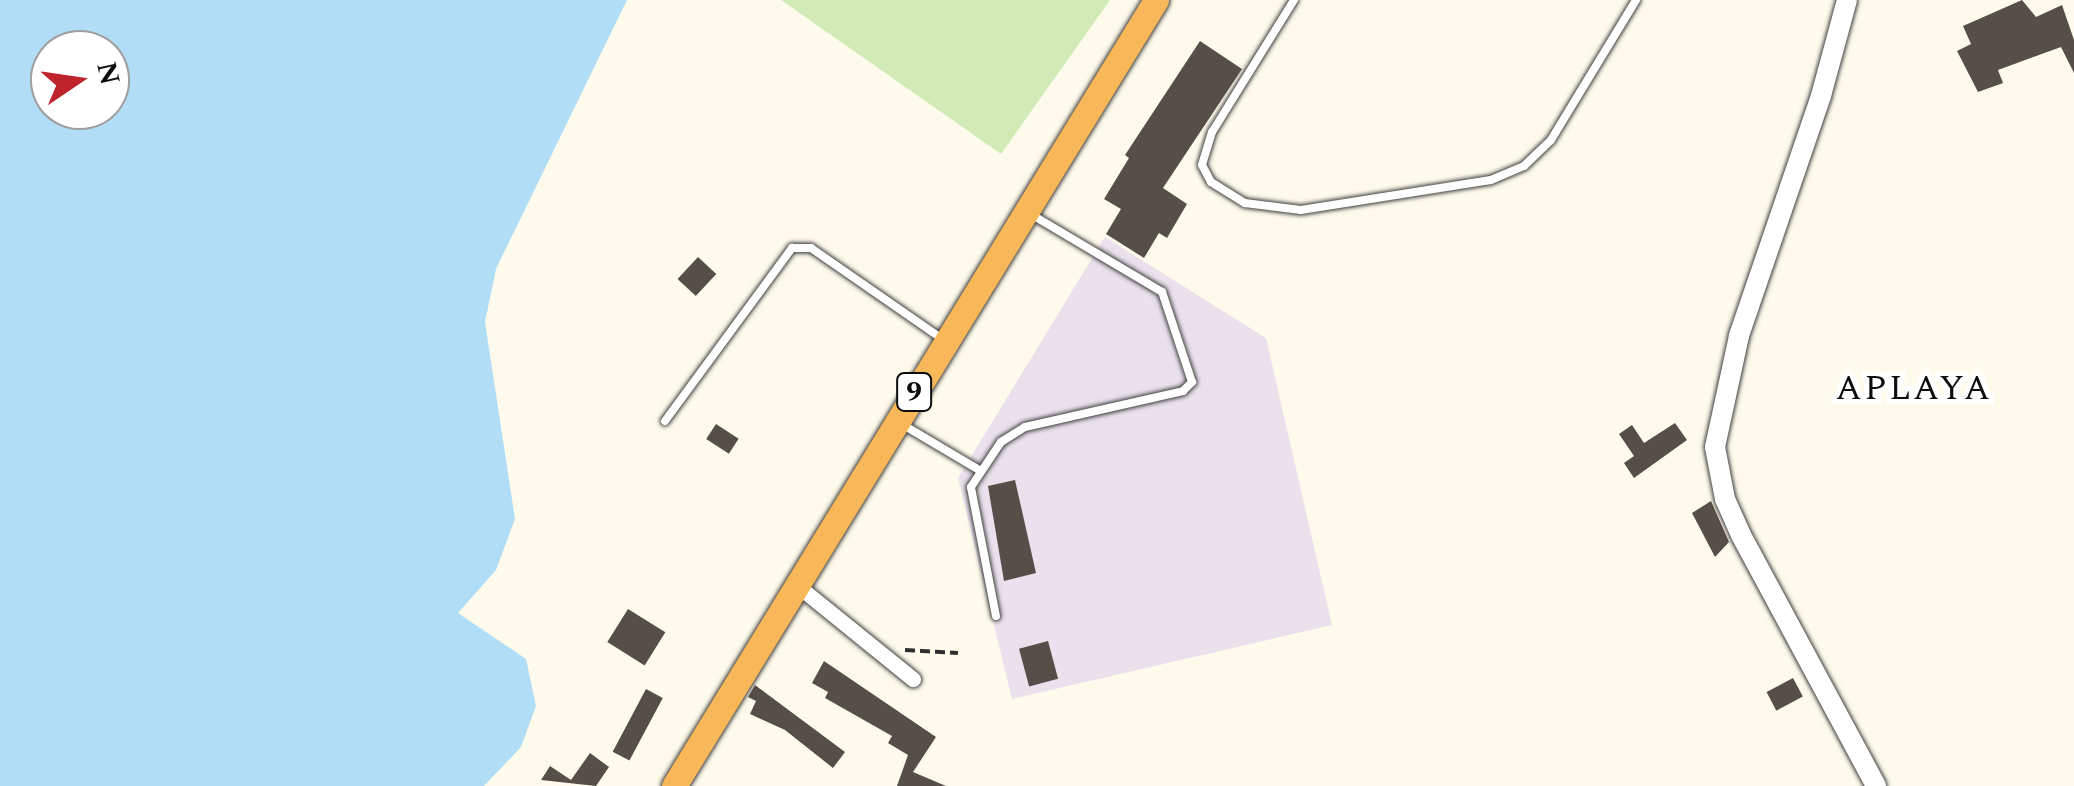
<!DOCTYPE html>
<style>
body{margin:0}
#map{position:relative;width:2074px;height:786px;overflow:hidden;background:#fffbec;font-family:Spectral,serif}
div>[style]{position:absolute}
.industrial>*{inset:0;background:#eae1ec}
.green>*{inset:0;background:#d1eab6}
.water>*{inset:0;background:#b1ddf7}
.building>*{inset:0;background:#564e49;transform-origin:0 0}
.path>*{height:4px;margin-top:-2px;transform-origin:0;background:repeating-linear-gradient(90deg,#2f2f2f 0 10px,transparent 0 15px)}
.roads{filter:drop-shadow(0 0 2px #404040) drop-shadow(0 0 2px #404040)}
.service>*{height:8px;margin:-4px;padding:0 4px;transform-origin:4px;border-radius:4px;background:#fff}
.minor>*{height:15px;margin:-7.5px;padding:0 7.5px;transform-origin:7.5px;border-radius:7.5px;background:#fff}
.tertiary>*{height:20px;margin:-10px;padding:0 10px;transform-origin:10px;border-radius:10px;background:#fff}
.trunk>*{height:25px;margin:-12.5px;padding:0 12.5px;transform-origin:12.5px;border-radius:12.5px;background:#f8b85a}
span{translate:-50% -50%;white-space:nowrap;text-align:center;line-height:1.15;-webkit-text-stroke:10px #fff;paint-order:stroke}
.shield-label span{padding:2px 8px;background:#fff;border:2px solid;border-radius:8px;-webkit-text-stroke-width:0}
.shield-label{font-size:28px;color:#0d0d0d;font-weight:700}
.quarter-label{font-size:35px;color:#0d0d0d;letter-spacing:2.5px}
.north{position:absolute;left:30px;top:30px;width:100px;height:100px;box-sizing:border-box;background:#fff;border:2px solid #9e9e9e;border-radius:50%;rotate:77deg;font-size:28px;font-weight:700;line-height:40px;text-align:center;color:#0d0d0d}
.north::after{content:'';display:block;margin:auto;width:35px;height:45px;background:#bf232c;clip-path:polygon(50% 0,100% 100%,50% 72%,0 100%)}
</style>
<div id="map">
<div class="industrial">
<i style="clip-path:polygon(1105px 237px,1266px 338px,1332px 625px,1012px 699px,958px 478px)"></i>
</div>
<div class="green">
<i style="clip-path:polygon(781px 0,1110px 0,1001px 154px)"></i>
</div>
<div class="water">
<i style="clip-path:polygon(evenodd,0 0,627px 0,496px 269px,485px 322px,515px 519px,496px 570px,458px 613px,526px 659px,536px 706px,521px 747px,484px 786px,0 786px,0 0,50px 50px,110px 50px,110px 110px,50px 110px,50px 50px)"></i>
</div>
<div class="building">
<i style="clip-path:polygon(2022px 0,2036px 17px,2062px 5px,2074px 40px,2074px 73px,2061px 47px,1998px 70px,2003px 83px,1978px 92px,1957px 51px,1971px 44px,1963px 26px)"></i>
<i style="clip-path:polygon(1200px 41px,1242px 69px,1163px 188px,1187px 204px,1167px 238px,1159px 233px,1144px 258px,1106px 234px,1121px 209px,1104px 199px,1129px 158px,1125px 155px)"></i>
<i style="left:698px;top:257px;width:25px;height:30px;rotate:43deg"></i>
<i style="clip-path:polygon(1675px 423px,1687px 440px,1634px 478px,1624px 463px,1634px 456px,1619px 434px,1632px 425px,1644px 443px)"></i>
<i style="left:716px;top:424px;width:27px;height:18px;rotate:33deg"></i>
<i style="clip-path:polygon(1015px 480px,1036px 573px,1004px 581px,988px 486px)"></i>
<i style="clip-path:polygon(1711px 501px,1729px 542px,1715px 557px,1692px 513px)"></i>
<i style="left:628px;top:609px;width:44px;height:39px;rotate:32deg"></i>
<i style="left:1048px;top:641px;width:39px;height:30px;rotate:75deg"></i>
<i style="clip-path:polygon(824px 661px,936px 737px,913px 772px,946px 786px,897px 786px,908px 755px,888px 743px,892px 736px,825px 698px,828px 692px,812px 683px)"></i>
<i style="left:1793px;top:678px;width:21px;height:30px;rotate:62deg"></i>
<i style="clip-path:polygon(755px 685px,845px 752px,833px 768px,785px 730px,750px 714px,756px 701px,748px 697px)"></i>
<i style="left:646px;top:689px;width:19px;height:71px;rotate:28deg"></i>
<i style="clip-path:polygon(590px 753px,609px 767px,596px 786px,541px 780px,550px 766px,571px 780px)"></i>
</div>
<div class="path">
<i style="left:905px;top:650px;width:53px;rotate:3.2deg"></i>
</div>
<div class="roads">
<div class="service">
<i style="left:1294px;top:0;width:155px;rotate:121.8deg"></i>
<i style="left:1212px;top:132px;width:34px;rotate:107deg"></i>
<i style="left:1202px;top:165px;width:19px;rotate:62deg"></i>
<i style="left:1211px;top:182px;width:40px;rotate:32deg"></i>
<i style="left:1245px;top:203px;width:56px;rotate:7.1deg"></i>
<i style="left:1301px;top:210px;width:192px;rotate:-9deg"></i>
<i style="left:1491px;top:180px;width:36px;rotate:-23deg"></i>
<i style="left:1524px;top:166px;width:37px;rotate:-44deg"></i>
<i style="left:1551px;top:140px;width:164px;rotate:-58.7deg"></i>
<i style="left:665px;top:421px;width:215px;rotate:-53.7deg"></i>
<i style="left:792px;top:248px;width:19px"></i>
<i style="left:811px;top:248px;width:158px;rotate:34.7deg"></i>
<i style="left:900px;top:423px;width:92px;rotate:30.7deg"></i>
<i style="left:996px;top:616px;width:131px;rotate:-101deg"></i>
<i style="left:971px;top:487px;width:54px;rotate:-56.3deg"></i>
<i style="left:1001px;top:442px;width:28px;rotate:-32deg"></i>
<i style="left:1025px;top:427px;width:162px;rotate:-12.8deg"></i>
<i style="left:1183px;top:391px;width:13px;rotate:-45deg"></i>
<i style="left:1192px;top:382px;width:95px;rotate:-108.4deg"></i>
<i style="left:1162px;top:292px;width:155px;rotate:-149.3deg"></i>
</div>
<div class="minor">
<i style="left:798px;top:586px;width:148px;rotate:39deg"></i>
</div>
<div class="tertiary">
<i style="left:1847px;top:0;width:99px;rotate:105.2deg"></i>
<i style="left:1821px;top:96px;width:254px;rotate:108.9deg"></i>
<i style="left:1739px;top:336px;width:114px;rotate:102.2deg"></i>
<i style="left:1715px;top:447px;width:53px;rotate:79.1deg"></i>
<i style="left:1725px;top:499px;width:39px;rotate:66deg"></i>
<i style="left:1741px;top:535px;width:285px;rotate:61.7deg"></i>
</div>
<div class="trunk">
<i style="left:674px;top:786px;width:922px;rotate:-58.48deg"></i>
</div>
</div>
<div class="shield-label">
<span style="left:914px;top:392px">9</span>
</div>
<div class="quarter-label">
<span style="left:1914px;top:389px">APLAYA</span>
</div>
<div class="north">N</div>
</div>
